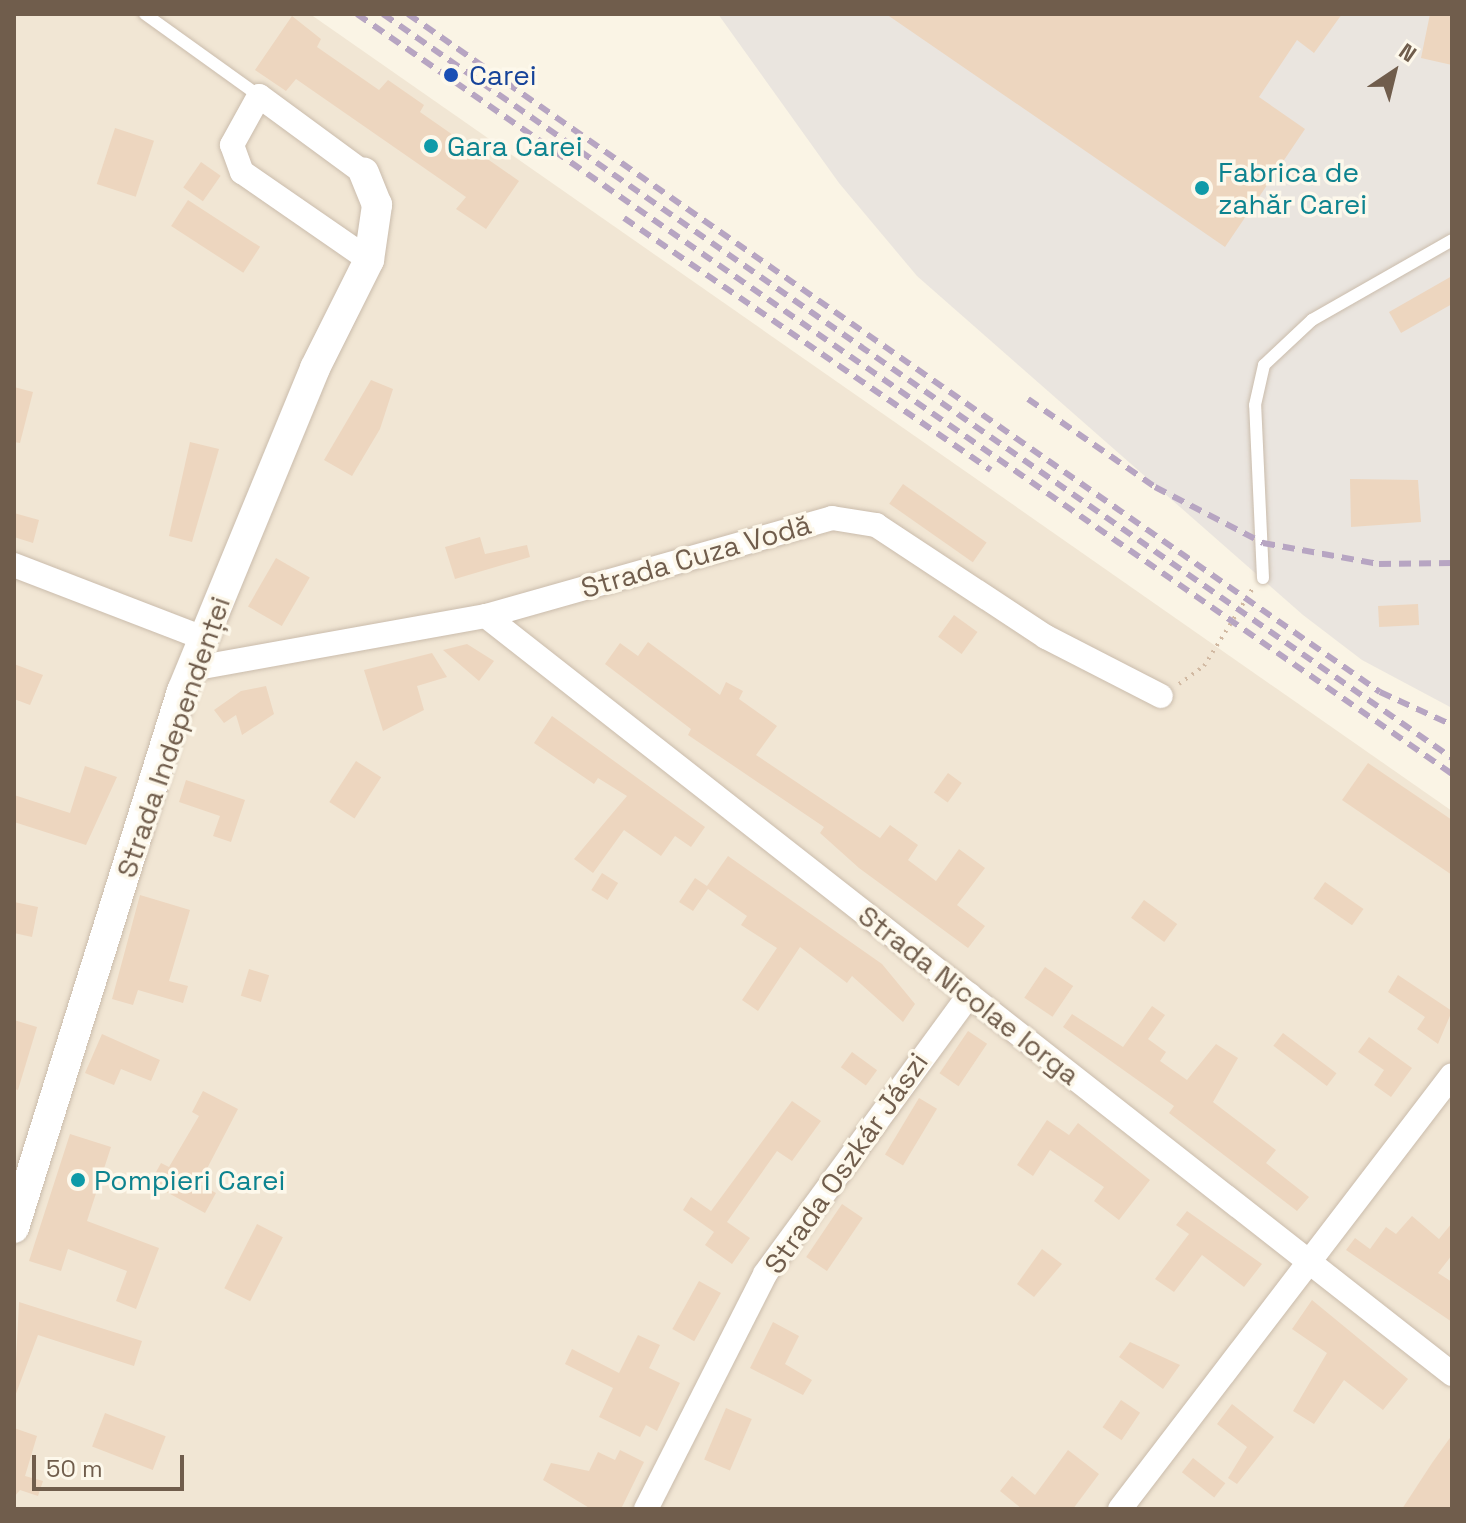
<!DOCTYPE html>
<meta charset="utf-8">
<style>
body{margin:0}
#map{position:relative;width:1466px;height:1523px;overflow:hidden;background:#faf4e5;font-family:"Space Grotesk",sans-serif}
div>[style]{position:absolute}
.residential>*{inset:0;background:#f1e6d4}
.industrial>*{inset:0;background:#eae5df}
.building>*{inset:0;background:#edd6bf;transform-origin:0 0}
.path>*{height:4px;margin-top:-2px;transform-origin:0;background:repeating-linear-gradient(90deg,#d1b9a2 0 2px,transparent 0 8px)}
.roads{filter:drop-shadow(0 0 2px #cabcac) drop-shadow(0 0 2px #cabcac)}
.service>*{height:12px;margin:-6px;padding:0 6px;transform-origin:6px;border-radius:6px;background:#fff}
.minor>*{height:24px;margin:-12px;padding:0 12px;transform-origin:12px;border-radius:12px;background:#fff}
.tertiary>*{height:30px;margin:-15px;padding:0 15px;transform-origin:15px;border-radius:15px;background:#fff}
.rail>*{height:6px;margin-top:-3px;transform-origin:0;background:repeating-linear-gradient(90deg,#b7a5c2 0 12px,transparent 0 20px)}
.dots>*{width:22px;height:22px;translate:-50% -50%;box-sizing:border-box;border:4px solid #fdf8eb;border-radius:50%}
span{translate:-50% -50%;white-space:nowrap;text-align:center;line-height:1.15;-webkit-text-stroke:7px #fdf8eb;paint-order:stroke}
.transit-label{font-size:28px;color:#164399}
.left{translate:0 -50%;text-align:left}
.culture-label{font-size:28px;color:#0d838f}
.street-label{font-size:28px;color:#705d4c}
.frame{position:absolute;inset:0;border:16px solid #705d4c;pointer-events:none}
.north{position:absolute;left:1354px;top:32px;width:80px;height:80px;-webkit-text-stroke:6px #fdf8eb;paint-order:stroke;rotate:35deg;font-size:22px;font-weight:700;line-height:32px;text-align:center;color:#705d4c}
.north::after{content:'';display:block;margin:auto;width:28px;height:36px;background:#705d4c;clip-path:polygon(50% 0,100% 100%,50% 72%,0 100%)}
.scale{position:absolute;left:32px;top:1455px;width:152px;height:36px;box-sizing:border-box;border:4px solid #705d4c;border-top:0;padding-left:10px;font-size:24px;line-height:28px;white-space:nowrap;color:#705d4c;-webkit-text-stroke:6px #fdf8eb;paint-order:stroke}
</style>
<div id="map">
<div class="residential">
<i style="clip-path:polygon(14px 14px,310px 14px,1452px 811px,1452px 1509px,14px 1509px)"></i>
</div>
<div class="industrial">
<i style="clip-path:polygon(718px 14px,1452px 14px,1452px 708px,1362px 660px,1303px 615px,917px 276px,839px 183px)"></i>
</div>
<div class="building">
<i style="clip-path:polygon(886px 14px,1342px 14px,1314px 53px,1297px 40px,1259px 97px,1305px 129px,1225px 247px)"></i>
<i style="clip-path:polygon(1430px 14px,1452px 14px,1452px 65px,1421px 58px)"></i>
<i style="clip-path:polygon(292px 16px,321px 39px,317px 47px,379px 90px,388px 80px,424px 105px,420px 112px,519px 181px,486px 229px,456px 209px,466px 197px,296px 79px,286px 91px,255px 70px)"></i>
<i style="left:115px;top:128px;width:41px;height:59px;rotate:18deg"></i>
<i style="left:201px;top:162px;width:24px;height:31px;rotate:35deg"></i>
<i style="left:188px;top:200px;width:86px;height:31px;rotate:33deg"></i>
<i style="clip-path:polygon(1452px 276px,1452px 304px,1401px 333px,1389px 312px)"></i>
<i style="clip-path:polygon(371px 380px,393px 389px,380px 429px,352px 476px,324px 460px)"></i>
<i style="clip-path:polygon(14px 387px,33px 392px,20px 443px,14px 442px)"></i>
<i style="clip-path:polygon(190px 442px,219px 449px,192px 542px,169px 536px)"></i>
<i style="clip-path:polygon(1350px 479px,1418px 480px,1421px 522px,1351px 527px)"></i>
<i style="left:903px;top:484px;width:102px;height:24px;rotate:35deg"></i>
<i style="clip-path:polygon(14px 513px,39px 520px,33px 543px,14px 537px)"></i>
<i style="clip-path:polygon(480px 537px,485px 554px,527px 545px,530px 557px,455px 579px,445px 547px)"></i>
<i style="left:276px;top:558px;width:39px;height:56px;rotate:30deg"></i>
<i style="left:1418px;top:604px;width:21px;height:40px;rotate:87deg"></i>
<i style="left:954px;top:615px;width:29px;height:27px;rotate:36deg"></i>
<i style="clip-path:polygon(648px 642px,720px 695px,726px 682px,743px 691px,739px 699px,777px 726px,756px 755px,880px 838px,890px 825px,918px 845px,908px 860px,936px 881px,959px 849px,985px 868px,957px 905px,985px 926px,968px 948px,859px 868px,820px 833px,824px 827px,688px 735px,691px 729px,605px 664px,620px 643px,638px 656px)"></i>
<i style="clip-path:polygon(467px 644px,494px 661px,479px 681px,443px 650px)"></i>
<i style="clip-path:polygon(432px 653px,447px 677px,417px 686px,424px 710px,383px 731px,364px 670px)"></i>
<i style="clip-path:polygon(14px 664px,43px 675px,30px 705px,14px 699px)"></i>
<i style="clip-path:polygon(266px 686px,274px 714px,242px 735px,236px 715px,224px 723px,214px 710px,241px 691px)"></i>
<i style="clip-path:polygon(552px 716px,705px 827px,691px 847px,675px 836px,661px 856px,624px 830px,593px 873px,574px 859px,627px 796px,598px 778px,594px 784px,534px 743px)"></i>
<i style="left:356px;top:761px;width:30px;height:49px;rotate:33deg"></i>
<i style="clip-path:polygon(1368px 763px,1452px 820px,1452px 875px,1342px 800px)"></i>
<i style="clip-path:polygon(85px 766px,117px 777px,86px 845px,14px 822px,14px 795px,70px 813px)"></i>
<i style="left:948px;top:773px;width:17px;height:24px;rotate:36deg"></i>
<i style="clip-path:polygon(186px 780px,245px 800px,231px 842px,213px 836px,220px 816px,179px 802px)"></i>
<i style="clip-path:polygon(728px 856px,882px 964px,915px 1004px,903px 1022px,852px 976px,847px 983px,800px 947px,758px 1011px,742px 1000px,777px 948px,741px 925px,747px 916px,708px 889px,693px 911px,679px 902px,695px 878px,707px 886px)"></i>
<i style="left:602px;top:873px;width:19px;height:20px;rotate:32deg"></i>
<i style="left:1325px;top:882px;width:47px;height:20px;rotate:35deg"></i>
<i style="clip-path:polygon(140px 895px,190px 910px,169px 981px,188px 986px,183px 1003px,138px 990px,133px 1005px,112px 999px)"></i>
<i style="left:1144px;top:900px;width:41px;height:22px;rotate:36deg"></i>
<i style="clip-path:polygon(14px 902px,38px 907px,32px 937px,14px 933px)"></i>
<i style="left:1045px;top:967px;width:34px;height:37px;rotate:34deg"></i>
<i style="left:249px;top:969px;width:21px;height:28px;rotate:17deg"></i>
<i style="clip-path:polygon(1398px 975px,1452px 1011px,1438px 1044px,1417px 1029px,1425px 1017px,1388px 992px)"></i>
<i style="clip-path:polygon(1152px 1006px,1165px 1015px,1148px 1039px,1166px 1052px,1160px 1061px,1187px 1080px,1216px 1044px,1238px 1058px,1213px 1102px,1276px 1150px,1266px 1163px,1309px 1197px,1297px 1211px,1169px 1113px,1174px 1106px,1063px 1027px,1072px 1014px,1123px 1047px)"></i>
<i style="clip-path:polygon(14px 1020px,37px 1027px,18px 1090px,14px 1089px)"></i>
<i style="left:968px;top:1031px;width:23px;height:51px;rotate:34deg"></i>
<i style="left:1283px;top:1033px;width:67px;height:16px;rotate:37deg"></i>
<i style="clip-path:polygon(102px 1034px,160px 1060px,151px 1081px,121px 1069px,114px 1085px,85px 1073px)"></i>
<i style="clip-path:polygon(1369px 1037px,1412px 1068px,1391px 1097px,1374px 1085px,1384px 1070px,1358px 1052px)"></i>
<i style="left:852px;top:1052px;width:31px;height:19px;rotate:36deg"></i>
<i style="clip-path:polygon(203px 1091px,238px 1109px,199px 1184px,216px 1193px,205px 1213px,150px 1183px,161px 1163px,169px 1167px,199px 1116px,192px 1112px)"></i>
<i style="left:919px;top:1098px;width:21px;height:66px;rotate:31deg"></i>
<i style="clip-path:polygon(792px 1101px,821px 1121px,792px 1161px,777px 1151px,727px 1222px,750px 1238px,732px 1264px,705px 1245px,714px 1232px,683px 1210px,691px 1197px,711px 1211px)"></i>
<i style="clip-path:polygon(1047px 1120px,1069px 1135px,1078px 1123px,1150px 1180px,1119px 1220px,1094px 1201px,1104px 1187px,1050px 1150px,1033px 1176px,1017px 1165px)"></i>
<i style="clip-path:polygon(70px 1134px,111px 1147px,87px 1221px,159px 1248px,136px 1309px,116px 1301px,127px 1271px,68px 1249px,61px 1271px,29px 1261px)"></i>
<i style="left:842px;top:1204px;width:25px;height:64px;rotate:34deg"></i>
<i style="clip-path:polygon(1187px 1211px,1262px 1264px,1244px 1287px,1202px 1255px,1174px 1292px,1155px 1279px,1189px 1234px,1176px 1225px)"></i>
<i style="clip-path:polygon(1412px 1216px,1439px 1239px,1452px 1223px,1452px 1255px,1438px 1273px,1452px 1282px,1452px 1322px,1346px 1250px,1355px 1238px,1370px 1249px,1386px 1227px,1396px 1234px)"></i>
<i style="left:257px;top:1224px;width:29px;height:72px;rotate:27deg"></i>
<i style="clip-path:polygon(1042px 1249px,1062px 1264px,1034px 1297px,1017px 1284px)"></i>
<i style="left:699px;top:1281px;width:25px;height:55px;rotate:29deg"></i>
<i style="clip-path:polygon(1312px 1300px,1408px 1379px,1383px 1410px,1344px 1380px,1314px 1424px,1293px 1411px,1327px 1353px,1292px 1329px)"></i>
<i style="clip-path:polygon(19px 1302px,142px 1341px,134px 1366px,38px 1335px,14px 1399px)"></i>
<i style="clip-path:polygon(773px 1322px,799px 1336px,785px 1364px,812px 1380px,803px 1395px,750px 1368px)"></i>
<i style="clip-path:polygon(638px 1335px,660px 1345px,649px 1368px,680px 1383px,657px 1431px,646px 1425px,640px 1437px,599px 1417px,613px 1388px,565px 1364px,572px 1349px,619px 1373px)"></i>
<i style="clip-path:polygon(1130px 1342px,1180px 1365px,1163px 1389px,1119px 1357px)"></i>
<i style="left:1121px;top:1400px;width:23px;height:33px;rotate:34deg"></i>
<i style="clip-path:polygon(1232px 1404px,1274px 1437px,1237px 1484px,1228px 1478px,1247px 1447px,1217px 1424px)"></i>
<i style="left:726px;top:1408px;width:28px;height:56px;rotate:23deg"></i>
<i style="left:105px;top:1413px;width:65px;height:36px;rotate:21deg"></i>
<i style="clip-path:polygon(14px 1428px,37px 1436px,25px 1476px,43px 1481px,38px 1496px,20px 1490px,14px 1497px)"></i>
<i style="clip-path:polygon(1452px 1435px,1452px 1509px,1402px 1509px,1432px 1463px)"></i>
<i style="clip-path:polygon(620px 1450px,644px 1462px,621px 1509px,591px 1509px,543px 1480px,551px 1463px,589px 1471px,598px 1452px,615px 1460px)"></i>
<i style="clip-path:polygon(1068px 1450px,1099px 1474px,1073px 1509px,1022px 1509px,1000px 1491px,1012px 1476px,1035px 1495px)"></i>
<i style="left:1193px;top:1458px;width:41px;height:18px;rotate:38deg"></i>
</div>
<div class="path">
<i style="left:1179px;top:684px;width:31px;rotate:-36deg"></i>
<i style="left:1204px;top:666px;width:92px;rotate:-57.9deg"></i>
</div>
<div class="roads">
<div class="service">
<i style="left:145px;top:14px;width:140px;rotate:35.7deg"></i>
<i style="left:1263px;top:578px;width:173px;rotate:-92.6deg"></i>
<i style="left:1255px;top:405px;width:41px;rotate:-77.3deg"></i>
<i style="left:1264px;top:365px;width:66px;rotate:-43.2deg"></i>
<i style="left:1312px;top:320px;width:161px;rotate:-29.7deg"></i>
</div>
<div class="minor">
<i style="left:364px;top:173px;width:130px;rotate:-143.7deg"></i>
<i style="left:259px;top:96px;width:56px;rotate:118.9deg"></i>
<i style="left:232px;top:145px;width:29px;rotate:70deg"></i>
<i style="left:242px;top:172px;width:155px;rotate:34.7deg"></i>
<i style="left:14px;top:565px;width:203px;rotate:21.1deg"></i>
<i style="left:486px;top:616px;width:1228px;rotate:38.12deg"></i>
<i style="left:191px;top:669px;width:300px;rotate:-10.2deg"></i>
<i style="left:486px;top:616px;width:360px;rotate:-15.8deg"></i>
<i style="left:832px;top:518px;width:45px;rotate:9deg"></i>
<i style="left:876px;top:525px;width:204px;rotate:33.4deg"></i>
<i style="left:1046px;top:637px;width:129px;rotate:27.2deg"></i>
<i style="left:646px;top:1509px;width:263px;rotate:-63.1deg"></i>
<i style="left:765px;top:1274px;width:346px;rotate:-53.8deg"></i>
<i style="left:1120px;top:1509px;width:546px;rotate:-52.58deg"></i>
</div>
<div class="tertiary">
<i style="left:14px;top:1228px;width:563px;rotate:-72.63deg"></i>
<i style="left:182px;top:691px;width:349px;rotate:-67.6deg"></i>
<i style="left:315px;top:368px;width:121px;rotate:-63.4deg"></i>
<i style="left:369px;top:260px;width:56px;rotate:-81.7deg"></i>
<i style="left:377px;top:205px;width:35px;rotate:-112deg"></i>
</div>
</div>
<div class="rail">
<i style="left:357px;top:14px;width:1333px;rotate:34.76deg"></i>
<i style="left:383px;top:14px;width:1302px;rotate:34.84deg"></i>
<i style="left:408px;top:14px;width:1185px;rotate:34.9deg"></i>
<i style="left:1380px;top:692px;width:79px;rotate:24.6deg"></i>
<i style="left:624px;top:218px;width:445px;rotate:34.5deg"></i>
<i style="left:1028px;top:399px;width:155px;rotate:34.7deg"></i>
<i style="left:1155px;top:487px;width:122px;rotate:27.4deg"></i>
<i style="left:1263px;top:543px;width:118px;rotate:10.3deg"></i>
<i style="left:1379px;top:564px;width:73px;rotate:-0.8deg"></i>
</div>
<div class="dots">
<i style="left:451px;top:75px;background:#1a4fb4"></i>
<i style="left:431px;top:146px;background:#0f9aa8"></i>
<i style="left:1202px;top:188px;background:#0f9aa8"></i>
<i style="left:78px;top:1180px;background:#0f9aa8"></i>
</div>
<div class="transit-label">
<span class="left" style="left:469px;top:75px">Carei</span>
</div>
<div class="culture-label">
<span class="left" style="left:447px;top:146px">Gara Carei</span>
<span class="left" style="left:1218px;top:188px">Fabrica de<br>zahăr Carei</span>
<span class="left" style="left:94px;top:1180px">Pompieri Carei</span>
</div>
<div class="street-label">
<span style="left:696px;top:556px;rotate:-16deg">Strada Cuza Vodă</span>
<span style="left:173px;top:737px;rotate:-71deg">Strada Independenței</span>
<span style="left:969px;top:995px;rotate:38deg">Strada Nicolae Iorga</span>
<span style="left:846px;top:1163px;rotate:-55deg">Strada Oszkár Jászi</span>
</div>
<div class="frame"></div>
<div class="north">N</div>
<div class="scale">50 m</div>
</div>
